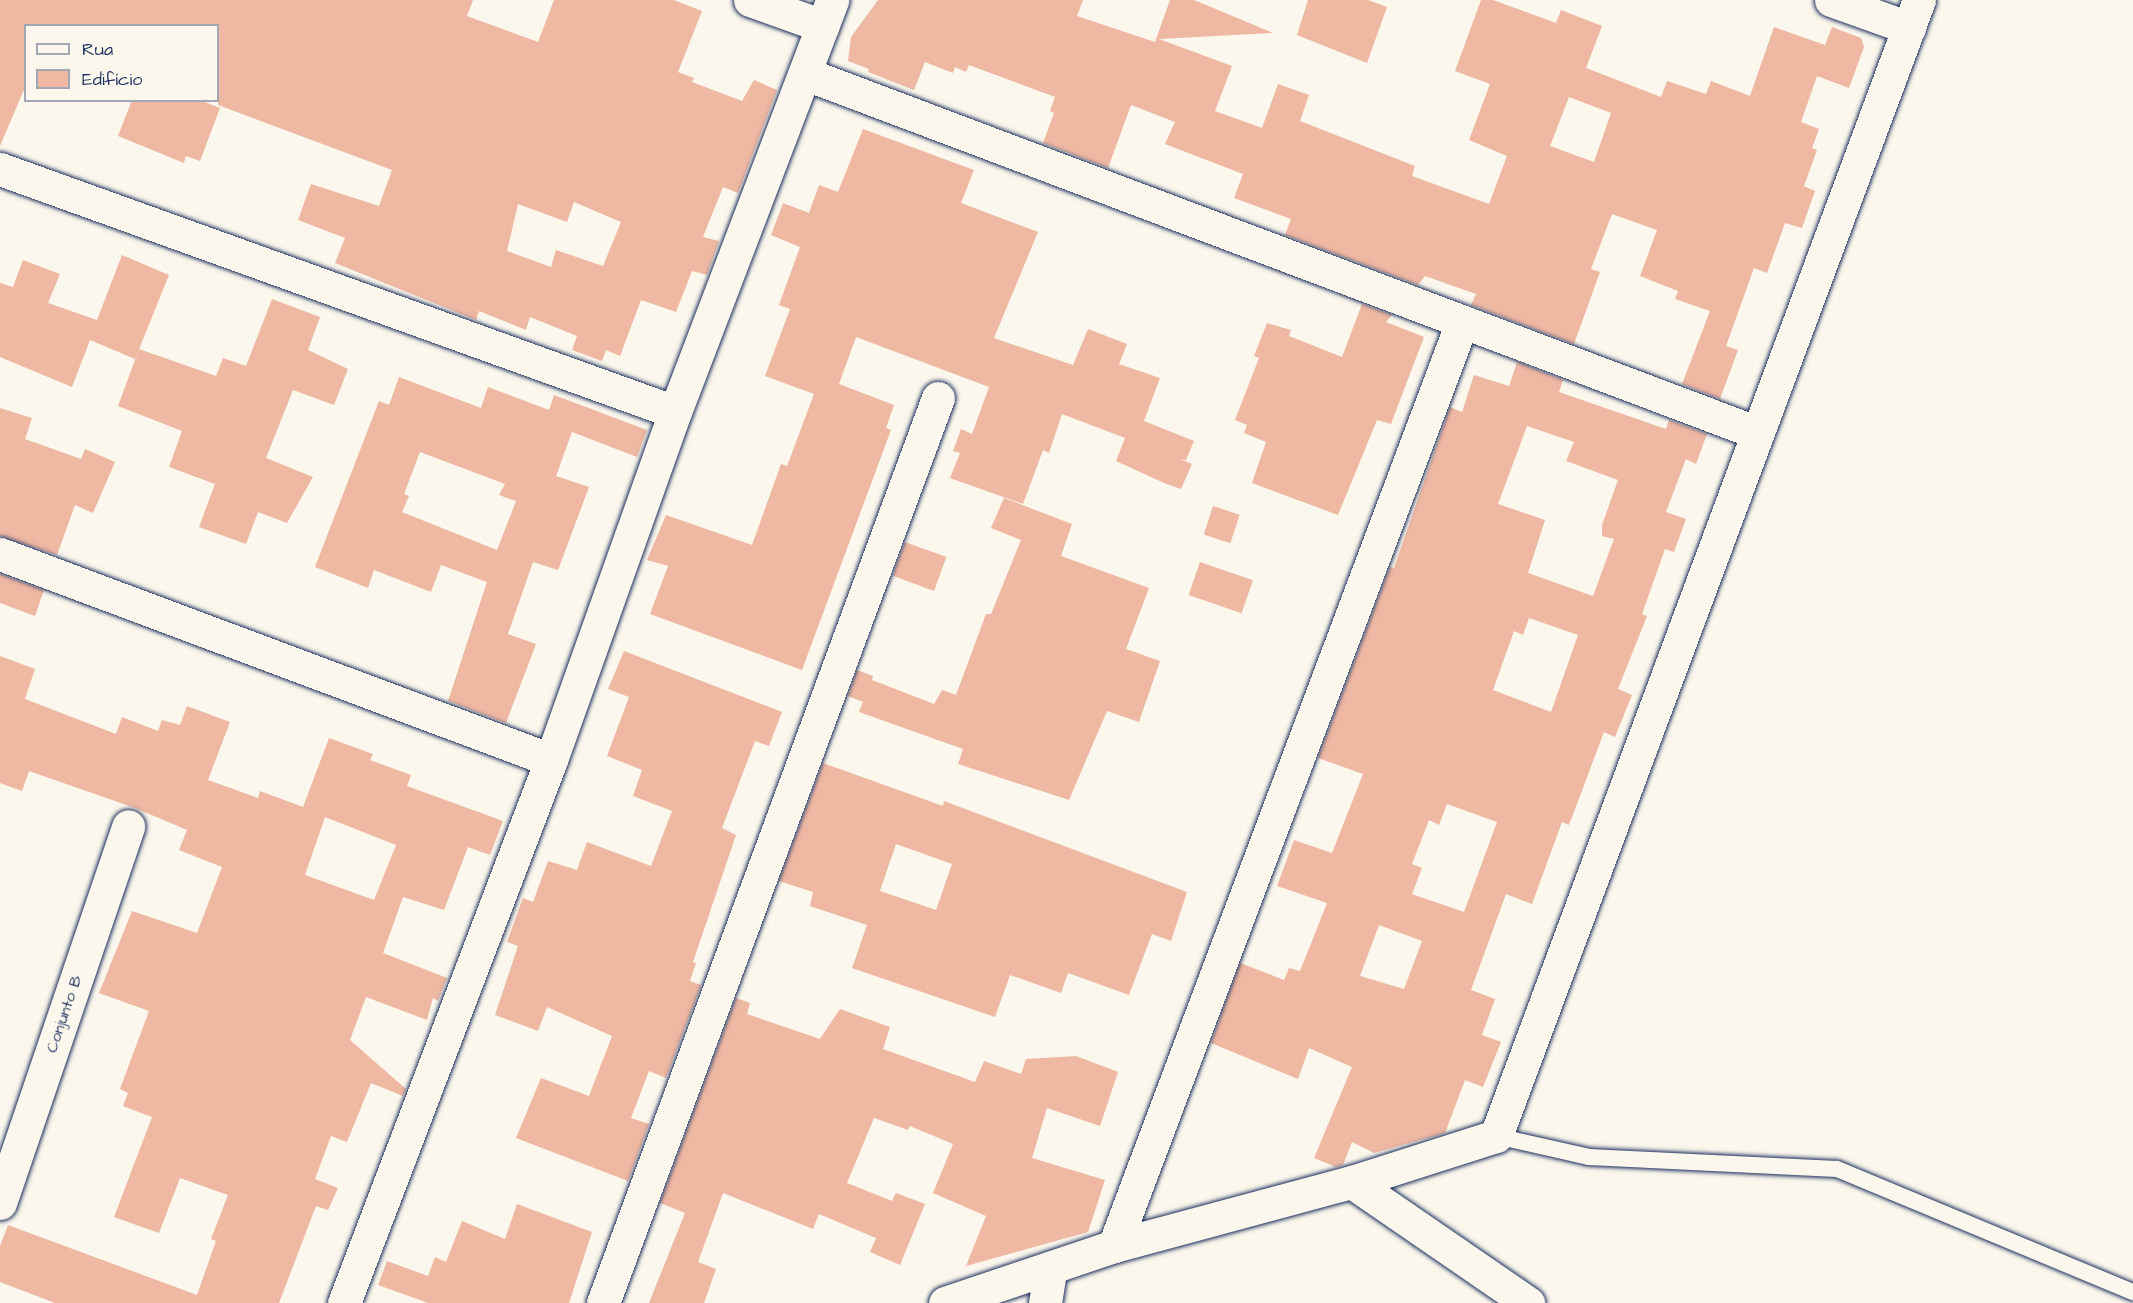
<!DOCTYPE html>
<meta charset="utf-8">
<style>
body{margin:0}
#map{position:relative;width:2133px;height:1303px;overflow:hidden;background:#fbf7ec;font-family:"Architects Daughter",sans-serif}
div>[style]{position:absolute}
.building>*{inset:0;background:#efb8a3;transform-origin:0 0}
.roads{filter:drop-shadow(0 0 2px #1b2f5e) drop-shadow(0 0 2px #1b2f5e)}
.service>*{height:16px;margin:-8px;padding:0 8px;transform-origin:8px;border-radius:8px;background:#fbf7ec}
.minor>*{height:33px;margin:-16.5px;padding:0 16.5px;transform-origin:16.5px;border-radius:16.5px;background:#fbf7ec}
span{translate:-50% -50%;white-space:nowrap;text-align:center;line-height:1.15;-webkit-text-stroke:4.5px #fbf7ec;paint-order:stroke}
.street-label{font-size:16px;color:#1b2f5e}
.legend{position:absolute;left:24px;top:24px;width:195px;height:78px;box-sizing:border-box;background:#fbf7ec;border:2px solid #a1a7b3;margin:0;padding:8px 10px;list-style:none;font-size:18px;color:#1b2f5e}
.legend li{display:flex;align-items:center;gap:12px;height:30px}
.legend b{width:30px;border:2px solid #a1a7b3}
</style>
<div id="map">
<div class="building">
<i style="clip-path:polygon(evenodd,0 0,473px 0,467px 16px,538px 42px,554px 0,674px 0,702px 11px,678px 72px,694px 78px,692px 82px,742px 101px,754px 80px,777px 90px,738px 193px,723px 187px,703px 237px,719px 241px,707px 275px,692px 271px,676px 312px,641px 300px,620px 356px,606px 350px,602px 361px,572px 350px,577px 336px,530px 317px,526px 330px,479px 311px,476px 320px,335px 263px,345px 238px,298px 220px,311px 184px,379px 206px,392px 170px,218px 105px,218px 26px,26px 26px,26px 85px,0 146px,0 0,574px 202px,621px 222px,603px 266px,556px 250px,551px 267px,507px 251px,518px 204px,567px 222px,574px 202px)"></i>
<i style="clip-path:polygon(evenodd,878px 0,1083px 0,1077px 16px,1155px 42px,1170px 0,1194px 0,1273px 33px,1159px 39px,1232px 66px,1215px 111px,1262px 128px,1278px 84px,1309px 95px,1300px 121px,1415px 166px,1412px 176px,1489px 204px,1507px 156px,1469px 140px,1490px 84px,1455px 71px,1481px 0,1493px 0,1556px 23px,1561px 10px,1602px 26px,1586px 68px,1661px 97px,1667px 81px,1706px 94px,1711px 81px,1750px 96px,1774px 27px,1825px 45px,1832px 27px,1861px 38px,1864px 47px,1849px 88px,1817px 76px,1801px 122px,1819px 129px,1812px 148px,1817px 150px,1804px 186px,1815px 191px,1802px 228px,1785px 223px,1767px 273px,1754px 268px,1726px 346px,1738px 350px,1720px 399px,1682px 384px,1710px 311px,1675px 299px,1678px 291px,1640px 276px,1657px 230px,1612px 214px,1591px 269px,1600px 272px,1574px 344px,1471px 305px,1476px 294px,1425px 276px,1418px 285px,1285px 235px,1291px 219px,1234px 198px,1243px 174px,1165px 144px,1175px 122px,1131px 105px,1108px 168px,1043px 143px,1054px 113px,1050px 111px,1055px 97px,969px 65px,966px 72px,955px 67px,953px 73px,925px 62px,914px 90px,868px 72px,869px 69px,848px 61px,851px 37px,878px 0,1569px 97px,1611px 113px,1594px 162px,1550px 146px,1569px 97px)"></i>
<i style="clip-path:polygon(1308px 0,1368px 0,1387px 7px,1367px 63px,1297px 35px)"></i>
<i style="clip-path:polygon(132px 100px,200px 100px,220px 108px,200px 161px,186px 156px,184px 163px,118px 136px)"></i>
<i style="clip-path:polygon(863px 129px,974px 170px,961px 203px,1038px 232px,994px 338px,1073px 365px,1088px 329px,1127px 344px,1119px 364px,1160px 378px,1144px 421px,1194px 441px,1186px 460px,1180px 459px,1192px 464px,1181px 489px,1164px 483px,1116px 461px,1125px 438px,1062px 414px,1049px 453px,1043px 450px,1023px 504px,950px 478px,960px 453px,953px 451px,961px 429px,972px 434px,989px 387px,856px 337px,839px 384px,894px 405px,886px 428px,891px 430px,802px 670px,650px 614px,668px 566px,647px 560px,666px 515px,752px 545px,781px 464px,787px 466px,814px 394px,765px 376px,790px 309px,779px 305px,800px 247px,771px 235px,783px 203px,809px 213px,819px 185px,838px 192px)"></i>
<i style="clip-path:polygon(122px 255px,169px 275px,135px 359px,90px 340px,72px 387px,0 357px,0 283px,13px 287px,23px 260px,60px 274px,48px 303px,97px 320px)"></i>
<i style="clip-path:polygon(272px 299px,320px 317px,308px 350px,348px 369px,334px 405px,293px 390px,266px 458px,313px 477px,287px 523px,258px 512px,246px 544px,199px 527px,215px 484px,169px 467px,182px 431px,118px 406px,139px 349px,216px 376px,223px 358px,246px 366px)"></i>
<i style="clip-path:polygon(1362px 304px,1392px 315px,1386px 322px,1424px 337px,1391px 424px,1377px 420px,1338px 515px,1252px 483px,1266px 442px,1244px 433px,1247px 425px,1235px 420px,1259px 358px,1254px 356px,1267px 323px,1291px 330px,1289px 336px,1342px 357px)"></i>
<i style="clip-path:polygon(evenodd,1517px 362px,1563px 380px,1559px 392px,1666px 429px,1669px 420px,1707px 434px,1696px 464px,1686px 459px,1666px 512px,1686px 519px,1674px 552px,1665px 549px,1642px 614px,1647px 616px,1618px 689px,1632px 695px,1615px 737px,1604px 732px,1569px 825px,1562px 822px,1532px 904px,1506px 894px,1471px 990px,1495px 999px,1482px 1035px,1501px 1042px,1483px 1087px,1465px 1080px,1445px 1133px,1374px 1153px,1352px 1142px,1343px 1165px,1336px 1167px,1314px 1158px,1352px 1067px,1309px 1048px,1298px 1079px,1211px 1043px,1240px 963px,1284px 980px,1289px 968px,1300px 971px,1327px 903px,1277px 886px,1294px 840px,1332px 853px,1363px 774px,1318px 758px,1390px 567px,1394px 568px,1450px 407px,1462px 412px,1474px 375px,1509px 386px,1517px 362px,1527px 426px,1574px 442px,1566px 461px,1618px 480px,1602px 525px,1602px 536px,1614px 539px,1593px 596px,1528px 573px,1545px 520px,1498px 504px,1527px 426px,1517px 362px,1529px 618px,1578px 635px,1551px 712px,1493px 690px,1514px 631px,1523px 635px,1529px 618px,1517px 362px,1447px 804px,1497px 822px,1464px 912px,1412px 894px,1422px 868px,1412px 864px,1429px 820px,1439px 825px,1447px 804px,1517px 362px,1379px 925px,1422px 941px,1404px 989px,1360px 976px,1379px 925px)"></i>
<i style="clip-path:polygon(evenodd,399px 377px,481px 408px,488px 387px,549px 410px,554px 395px,647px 430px,637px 457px,572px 432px,556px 476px,589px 487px,558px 570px,533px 562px,508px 634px,536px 644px,506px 723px,448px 701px,487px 582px,441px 565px,431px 592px,374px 570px,368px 588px,315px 567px,379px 401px,389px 405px,399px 377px,420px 452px,505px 484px,499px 495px,516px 501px,497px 550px,402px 512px,409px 496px,404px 494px,420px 452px)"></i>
<i style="clip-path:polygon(0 408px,32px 418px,25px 439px,81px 459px,85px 449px,115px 462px,93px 513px,75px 505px,57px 555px,0 536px)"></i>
<i style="clip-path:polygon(1004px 498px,1072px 524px,1061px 556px,1149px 588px,1126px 649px,1160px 661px,1139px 722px,1107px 711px,1069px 800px,958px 764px,963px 749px,859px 712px,863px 702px,848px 696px,857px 670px,873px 676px,872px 680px,934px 704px,942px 690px,956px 695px,986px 614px,991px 614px,1021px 540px,991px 528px)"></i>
<i style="left:1213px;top:506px;width:28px;height:30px;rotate:18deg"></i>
<i style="left:905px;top:542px;width:44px;height:36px;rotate:20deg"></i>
<i style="left:1200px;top:562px;width:56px;height:35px;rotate:19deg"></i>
<i style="clip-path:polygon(0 574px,44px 590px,35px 616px,0 603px)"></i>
<i style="clip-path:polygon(624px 651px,782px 712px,769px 746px,755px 741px,722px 828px,736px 835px,693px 962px,696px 963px,690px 981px,701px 985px,666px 1078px,649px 1071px,631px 1118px,649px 1124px,628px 1181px,516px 1138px,541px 1078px,589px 1096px,612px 1036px,547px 1007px,538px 1031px,495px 1015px,518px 946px,507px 942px,523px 898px,533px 902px,548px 861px,577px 870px,587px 842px,651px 866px,672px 811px,633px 796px,642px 770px,607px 756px,629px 697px,608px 689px)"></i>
<i style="clip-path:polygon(evenodd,0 656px,35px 669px,25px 699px,116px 734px,122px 717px,158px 731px,162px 720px,180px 725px,187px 706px,230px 722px,208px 780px,258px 798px,260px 791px,303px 807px,329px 738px,373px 754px,370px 760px,411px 775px,407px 786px,503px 821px,490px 855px,468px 847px,444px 910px,403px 897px,383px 953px,447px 978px,438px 1001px,433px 998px,427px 1020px,366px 997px,350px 1040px,406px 1089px,403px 1096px,371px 1083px,347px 1142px,331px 1136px,315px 1179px,338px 1188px,328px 1210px,316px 1206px,279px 1303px,55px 1303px,0 1282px,0 1246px,8px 1225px,197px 1295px,216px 1241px,211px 1239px,228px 1195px,180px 1178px,159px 1233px,114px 1217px,152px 1117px,123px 1106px,128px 1093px,120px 1089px,149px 1011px,99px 993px,132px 911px,197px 933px,222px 867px,179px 850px,187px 830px,135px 808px,29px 771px,22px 791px,0 783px,0 656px,325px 817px,396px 845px,374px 900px,305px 875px,325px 817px)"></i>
<i style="clip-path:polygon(evenodd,823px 763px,943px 806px,944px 801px,1187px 892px,1171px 941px,1152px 934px,1129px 995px,1068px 973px,1061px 993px,1010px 975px,995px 1017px,852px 968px,867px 925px,810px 906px,813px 892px,779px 881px,823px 763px,896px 844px,952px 864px,936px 910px,880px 891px,896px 844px)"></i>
<i style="clip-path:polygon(736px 998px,750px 1003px,747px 1014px,820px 1039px,840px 1009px,890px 1027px,883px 1049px,975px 1082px,984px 1061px,1021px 1074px,1026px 1059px,1076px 1056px,1118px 1072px,1100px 1126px,1047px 1108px,1032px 1158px,1105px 1180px,1088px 1232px,966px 1266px,986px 1216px,933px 1193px,953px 1144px,910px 1126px,908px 1130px,874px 1118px,847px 1183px,892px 1201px,896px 1193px,925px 1204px,900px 1265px,870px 1252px,876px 1238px,819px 1214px,813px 1229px,723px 1193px,698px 1262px,716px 1269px,704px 1303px,649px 1303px,685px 1213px,660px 1203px)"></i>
<i style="clip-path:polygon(517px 1204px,592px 1232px,569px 1303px,428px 1303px,378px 1285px,387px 1261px,428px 1276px,435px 1257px,446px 1262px,462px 1221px,505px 1239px)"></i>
</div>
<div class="roads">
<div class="service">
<i style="left:1496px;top:1136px;width:95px;rotate:12.7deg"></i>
<i style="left:1589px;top:1157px;width:248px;rotate:2.8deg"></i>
<i style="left:1837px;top:1169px;width:321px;rotate:22.6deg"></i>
</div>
<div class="minor">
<i style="left:750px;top:0;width:77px;rotate:19.6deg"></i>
<i style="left:1831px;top:0;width:83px;rotate:19.7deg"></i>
<i style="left:806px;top:74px;width:1017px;rotate:20.66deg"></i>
<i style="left:0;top:169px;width:717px;rotate:19.8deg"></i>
<i style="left:0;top:554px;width:588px;rotate:20.5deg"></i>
<i style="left:1352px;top:1182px;width:214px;rotate:34.5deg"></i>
<i style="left:0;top:1203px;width:398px;rotate:-71.2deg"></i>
<i style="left:1114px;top:1246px;width:987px;rotate:-69.36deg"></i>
<i style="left:344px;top:1303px;width:581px;rotate:-69.13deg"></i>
<i style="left:551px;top:760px;width:369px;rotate:-70.4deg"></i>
<i style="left:675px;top:412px;width:441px;rotate:-69.1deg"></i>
<i style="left:603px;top:1303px;width:965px;rotate:-69.69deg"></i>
<i style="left:945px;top:1303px;width:178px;rotate:-18.6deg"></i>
<i style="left:1114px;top:1246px;width:246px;rotate:-15.1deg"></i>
<i style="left:1352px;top:1182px;width:151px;rotate:-17.7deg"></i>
<i style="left:1496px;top:1136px;width:1212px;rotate:-69.58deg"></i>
<i style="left:1045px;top:1303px;width:36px;rotate:-81deg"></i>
</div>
</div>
<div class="street-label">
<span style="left:64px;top:1014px;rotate:-71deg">Conjunto B</span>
</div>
<ul class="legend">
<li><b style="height:8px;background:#fbf7ec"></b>Rua</li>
<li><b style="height:16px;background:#efb8a3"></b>Edifício</li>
</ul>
</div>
